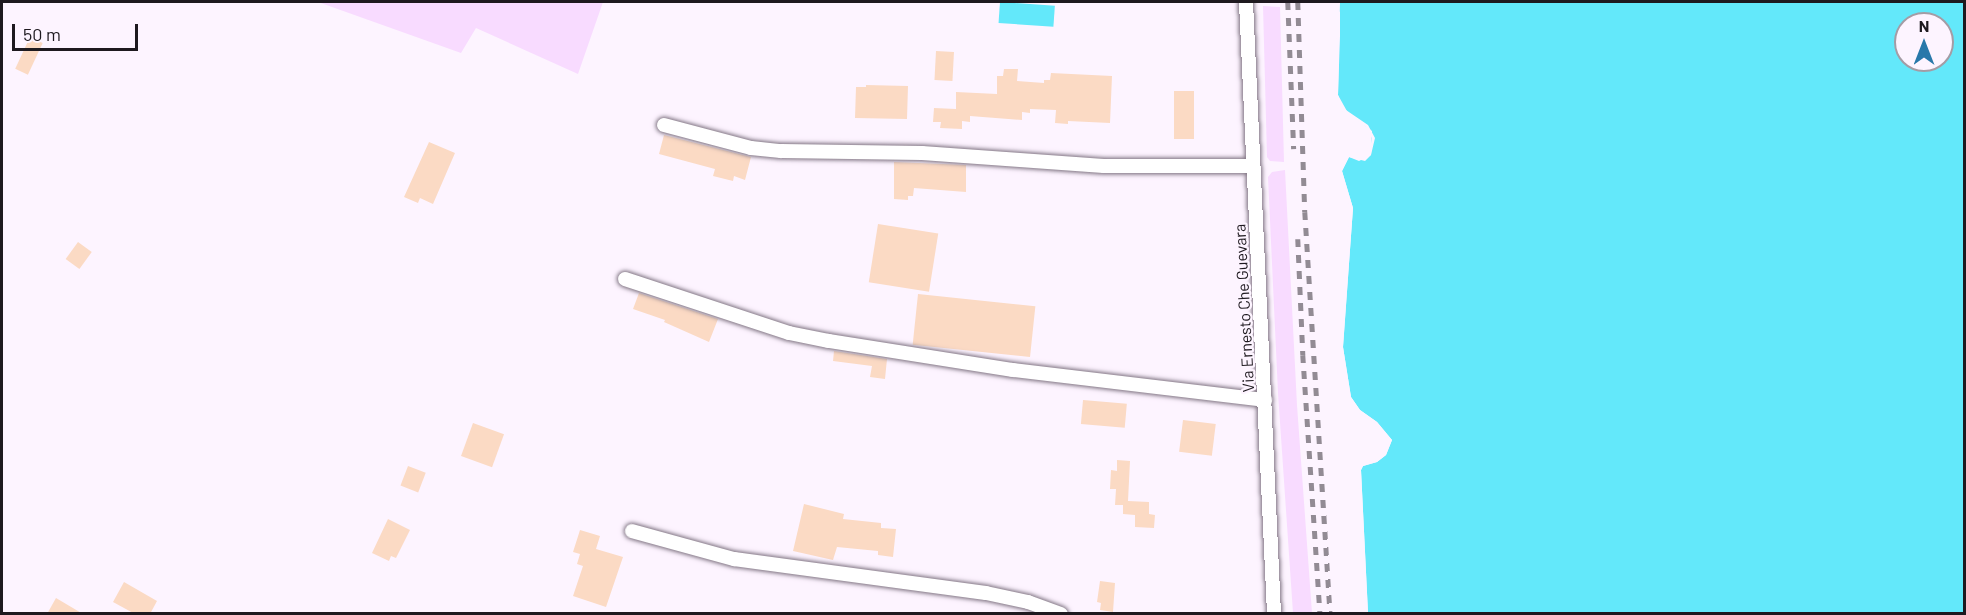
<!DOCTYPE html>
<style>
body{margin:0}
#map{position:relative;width:1966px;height:615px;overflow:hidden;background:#fdf4ff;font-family:Barlow,sans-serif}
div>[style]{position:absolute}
.green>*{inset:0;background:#f8dbff}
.water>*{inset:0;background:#63e8fa;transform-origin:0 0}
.pier>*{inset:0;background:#fdf4ff}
.building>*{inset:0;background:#fbdac4;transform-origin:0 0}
.roads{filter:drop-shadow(0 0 2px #837786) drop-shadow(0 0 2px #837786)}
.street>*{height:14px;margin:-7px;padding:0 7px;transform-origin:7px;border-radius:7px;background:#fff}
.rail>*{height:4.5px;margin-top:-2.25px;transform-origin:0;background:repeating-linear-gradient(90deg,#928b94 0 8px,transparent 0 16px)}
span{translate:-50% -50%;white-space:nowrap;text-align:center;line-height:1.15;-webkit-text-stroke:4.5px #fdf4ff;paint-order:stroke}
.street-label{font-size:16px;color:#1e191f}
.frame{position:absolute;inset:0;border:3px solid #1e191f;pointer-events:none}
.north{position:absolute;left:1894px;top:12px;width:60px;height:60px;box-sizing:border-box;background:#fdf4ff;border:2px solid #a49ca5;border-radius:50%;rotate:0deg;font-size:16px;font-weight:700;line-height:24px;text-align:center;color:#1e191f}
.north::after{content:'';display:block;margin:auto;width:21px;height:27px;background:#2878aa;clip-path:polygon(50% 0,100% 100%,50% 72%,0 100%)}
.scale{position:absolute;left:12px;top:24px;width:126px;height:27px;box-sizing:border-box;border:3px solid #1e191f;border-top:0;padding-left:8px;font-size:18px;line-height:21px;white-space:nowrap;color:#1e191f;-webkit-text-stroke:4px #fdf4ff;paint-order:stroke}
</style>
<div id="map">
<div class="green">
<i style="clip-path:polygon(318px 2px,603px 2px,578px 74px,476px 28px,461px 53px)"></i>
<i style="clip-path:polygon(1263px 6px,1280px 7px,1284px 162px,1270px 161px,1267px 157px)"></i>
<i style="clip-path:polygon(1285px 170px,1297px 405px,1312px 613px,1293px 613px,1278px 393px,1268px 177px,1272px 172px)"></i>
</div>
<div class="water">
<i style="left:1000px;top:2px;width:55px;height:21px;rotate:4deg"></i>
<i style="clip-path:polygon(evenodd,1340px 2px,1964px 2px,1964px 613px,1368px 613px,1361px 470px,1363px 466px,1377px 462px,1386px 455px,1392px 440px,1377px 422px,1360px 410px,1351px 397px,1343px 347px,1353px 208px,1342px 171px,1349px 157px,1359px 161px,1371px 155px,1372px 131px,1348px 113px,1338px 95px,1340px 2px,1906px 24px,1942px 24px,1942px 60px,1906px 60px,1906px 24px)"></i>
</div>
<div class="pier">
<i style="clip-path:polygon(1337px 10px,1340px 12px,1340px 36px,1338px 95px,1343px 108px,1368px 125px,1375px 138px,1371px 155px,1365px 161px,1349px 157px,1342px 171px,1353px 208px,1343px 347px,1351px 397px,1360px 410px,1377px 422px,1392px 440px,1386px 455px,1377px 462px,1363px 466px,1361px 470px,1368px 613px,1365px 614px,1364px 603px,1358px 470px,1361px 464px,1376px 459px,1383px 453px,1389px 440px,1376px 424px,1358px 412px,1348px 399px,1340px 347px,1350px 208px,1339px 171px,1348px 155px,1364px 158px,1369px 154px,1372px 138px,1366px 127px,1341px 110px,1335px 95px)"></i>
</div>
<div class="building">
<i style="left:30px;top:37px;width:14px;height:35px;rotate:25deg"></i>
<i style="left:936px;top:51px;width:18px;height:29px;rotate:3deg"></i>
<i style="clip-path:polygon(1004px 69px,1018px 69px,1017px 81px,1044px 83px,1044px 80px,1050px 80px,1051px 73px,1112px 76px,1110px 123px,1068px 121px,1068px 124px,1055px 123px,1056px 110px,1030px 109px,1030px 113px,1022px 112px,1022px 120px,970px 116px,970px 122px,962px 121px,962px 129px,940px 128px,941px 122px,933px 122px,934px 108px,956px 109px,956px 92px,997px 94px,997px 76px,1003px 76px)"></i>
<i style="clip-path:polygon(866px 85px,908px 86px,907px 119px,855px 118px,856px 87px,866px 87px)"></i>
<i style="left:1174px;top:91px;width:20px;height:48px"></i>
<i style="clip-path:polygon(664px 135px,751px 157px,745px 180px,734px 176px,733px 181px,713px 176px,715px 169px,659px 154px)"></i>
<i style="clip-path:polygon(429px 142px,455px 153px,433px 204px,420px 198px,418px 203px,404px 197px)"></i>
<i style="clip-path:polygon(894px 162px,966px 165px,966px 192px,914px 188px,913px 196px,908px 196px,908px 200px,894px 199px)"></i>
<i style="left:878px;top:224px;width:61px;height:59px;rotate:9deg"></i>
<i style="left:78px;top:242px;width:17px;height:21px;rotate:36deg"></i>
<i style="clip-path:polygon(639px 293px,718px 319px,709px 342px,664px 322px,665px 320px,633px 309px)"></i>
<i style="left:918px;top:294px;width:118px;height:51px;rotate:6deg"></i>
<i style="clip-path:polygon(834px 351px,887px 359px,885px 379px,870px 377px,872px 366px,833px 361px)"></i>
<i style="left:1083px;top:400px;width:44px;height:24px;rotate:5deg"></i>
<i style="left:1183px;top:420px;width:33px;height:32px;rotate:7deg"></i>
<i style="left:473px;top:423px;width:33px;height:35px;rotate:20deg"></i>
<i style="clip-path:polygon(1117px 460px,1130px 461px,1128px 501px,1149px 502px,1149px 514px,1155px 515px,1154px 528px,1135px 527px,1135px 515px,1123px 514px,1123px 505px,1115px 505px,1116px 489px,1110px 489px,1111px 470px,1117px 471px)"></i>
<i style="left:408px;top:466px;width:19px;height:21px;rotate:21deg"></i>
<i style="clip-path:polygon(804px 504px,844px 514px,843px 519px,881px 523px,881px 528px,896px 529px,893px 557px,878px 555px,878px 551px,837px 547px,833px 560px,793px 551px)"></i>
<i style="clip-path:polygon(388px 519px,410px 530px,396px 558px,391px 556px,389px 561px,372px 553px)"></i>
<i style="clip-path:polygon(580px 530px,600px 536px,596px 549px,623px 557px,606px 607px,573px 596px,583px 566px,577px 564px,580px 554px,573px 552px)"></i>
<i style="clip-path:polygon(1100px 581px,1115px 583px,1113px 612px,1100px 610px,1101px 603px,1097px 602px)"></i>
<i style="clip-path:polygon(124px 582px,157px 601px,150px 614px,135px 614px,113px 602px)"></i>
<i style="clip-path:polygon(56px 598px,83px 614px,47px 614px)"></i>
</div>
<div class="roads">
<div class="street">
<i style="left:1246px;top:2px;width:613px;rotate:87.38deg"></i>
<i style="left:664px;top:125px;width:90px;rotate:14.8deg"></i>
<i style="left:751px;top:148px;width:30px;rotate:6deg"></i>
<i style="left:781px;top:151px;width:141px;rotate:0.8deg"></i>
<i style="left:922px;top:153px;width:182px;rotate:4.1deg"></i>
<i style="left:1104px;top:166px;width:149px"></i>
<i style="left:625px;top:279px;width:173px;rotate:18.2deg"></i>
<i style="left:789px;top:333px;width:41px;rotate:11.3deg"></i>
<i style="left:829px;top:341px;width:186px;rotate:9deg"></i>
<i style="left:1013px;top:370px;width:254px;rotate:6.8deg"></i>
<i style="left:632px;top:531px;width:106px;rotate:15.4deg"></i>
<i style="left:734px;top:559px;width:254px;rotate:7.7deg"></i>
<i style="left:986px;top:593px;width:43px;rotate:12.1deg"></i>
<i style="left:1028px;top:602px;width:35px;rotate:20deg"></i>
</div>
</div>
<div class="rail">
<i style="left:1288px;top:2px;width:147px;rotate:87.7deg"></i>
<i style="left:1298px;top:2px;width:210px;rotate:88.1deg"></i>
<i style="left:1305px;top:212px;width:403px;rotate:86.4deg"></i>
<i style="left:1298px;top:239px;width:116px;rotate:87.5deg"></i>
<i style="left:1303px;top:355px;width:260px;rotate:86.2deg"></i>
</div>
<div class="street-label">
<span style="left:1244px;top:308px;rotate:-93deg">Via Ernesto Che Guevara</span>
</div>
<div class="frame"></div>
<div class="north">N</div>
<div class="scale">50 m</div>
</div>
